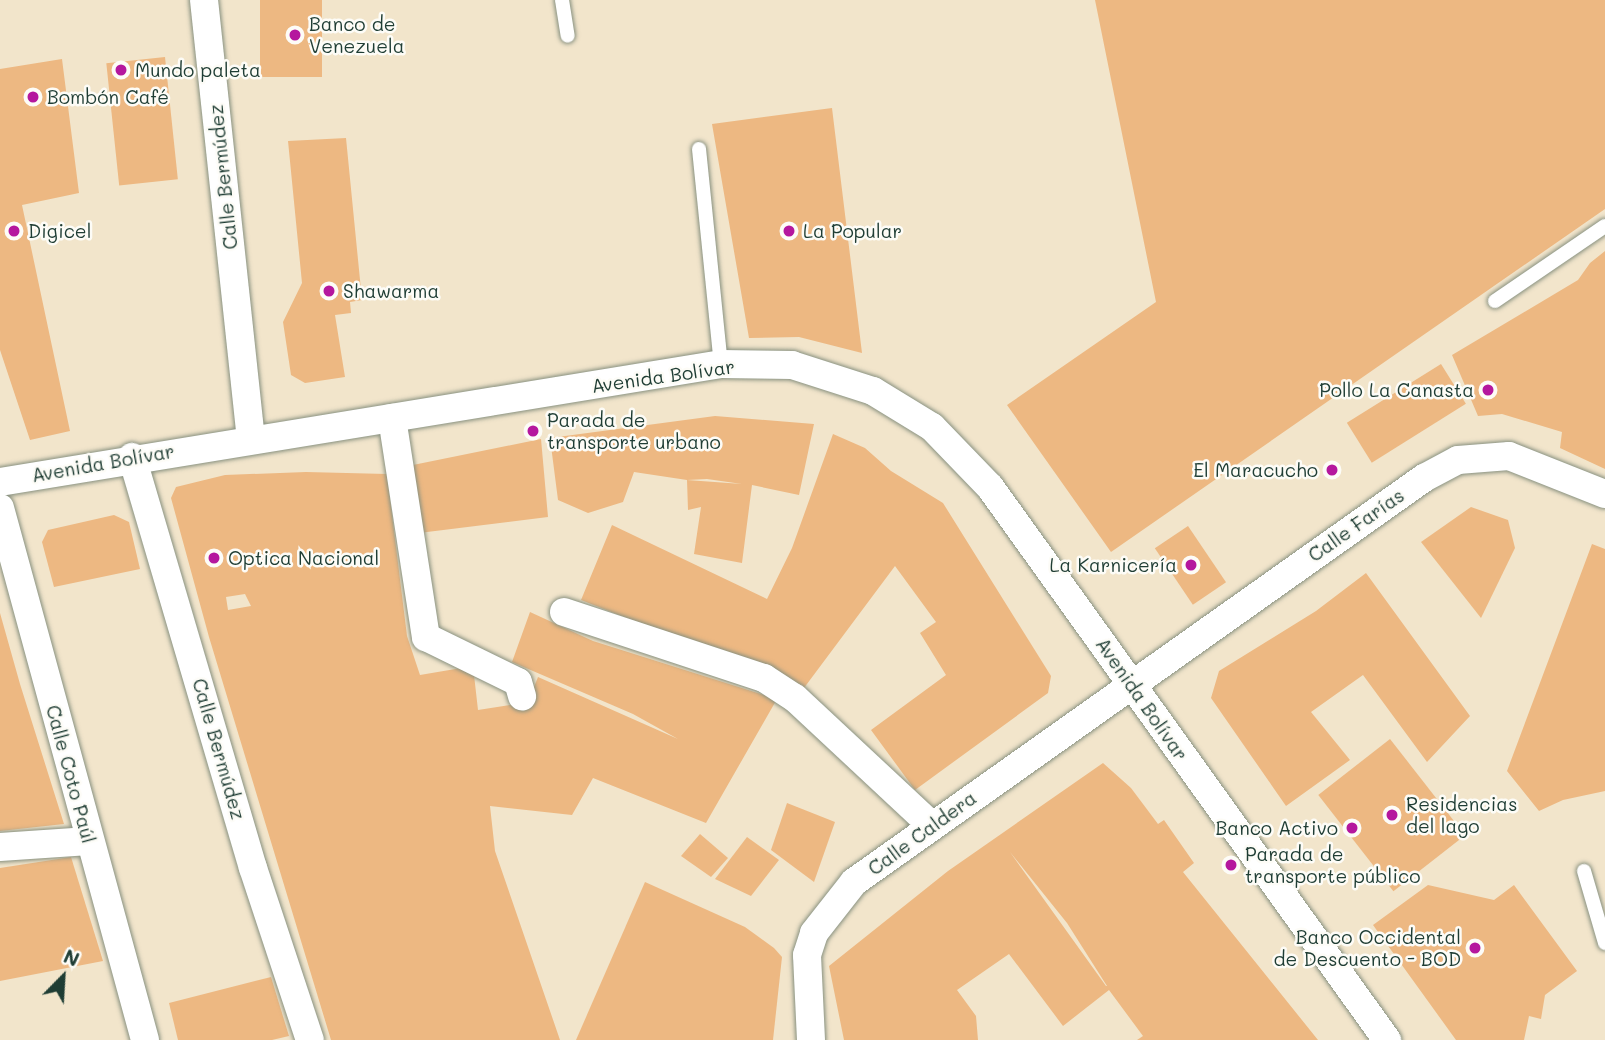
<!DOCTYPE html>
<meta charset="utf-8">
<style>
body{margin:0}
#map{position:relative;width:1605px;height:1040px;overflow:hidden;background:#f2e5cb;font-family:Mali,sans-serif}
div>[style]{position:absolute}
.building>*{inset:0;background:#edb882;transform-origin:0 0}
.roads{filter:drop-shadow(0 0 2px #889180) drop-shadow(0 0 2px #889180)}
.service>*{height:14px;margin:-7px;padding:0 7px;transform-origin:7px;border-radius:7px;background:#fff}
.minor>*{height:28px;margin:-14px;padding:0 14px;transform-origin:14px;border-radius:14px;background:#fff}
.dots>*{width:19px;height:19px;translate:-50% -50%;box-sizing:border-box;border:4px solid #fdfcf7;border-radius:50%}
span{translate:-50% -50%;white-space:nowrap;text-align:center;line-height:1.15;-webkit-text-stroke:5px #fdfcf7;paint-order:stroke}
.poi-label{font-size:19px;color:#1f3d34}
.left{translate:0 -50%;text-align:left}
.right{translate:-100% -50%;text-align:right}
.street-label{font-size:19px;color:#1f3d34}
.north{position:absolute;left:28px;top:942px;width:70px;height:70px;-webkit-text-stroke:5px #fdfcf7;paint-order:stroke;rotate:24deg;font-size:19px;font-weight:700;line-height:28px;text-align:center;color:#1f3d34}
.north::after{content:'';display:block;margin:auto;width:24px;height:32px;background:#1f3d34;clip-path:polygon(50% 0,100% 100%,50% 72%,0 100%)}
</style>
<div id="map">
<div class="building">
<i style="left:260px;top:0;width:62px;height:77px"></i>
<i style="clip-path:polygon(1095px 0,1605px 0,1605px 209px,1111px 552px,1007px 405px,1156px 302px)"></i>
<i style="left:165px;top:57px;width:123px;height:59px;rotate:84deg"></i>
<i style="clip-path:polygon(62px 59px,79px 193px,22px 205px,70px 431px,30px 440px,0 350px,0 69px)"></i>
<i style="clip-path:polygon(832px 108px,862px 353px,799px 337px,749px 338px,712px 124px)"></i>
<i style="clip-path:polygon(346px 138px,362px 300px,350px 302px,351px 313px,335px 315px,345px 377px,305px 383px,291px 375px,283px 322px,302px 283px,288px 141px)"></i>
<i style="clip-path:polygon(1605px 251px,1605px 469px,1560px 448px,1562px 432px,1502px 414px,1478px 416px,1452px 355px,1578px 280px,1590px 263px)"></i>
<i style="left:1441px;top:364px;width:47px;height:111px;rotate:58deg"></i>
<i style="clip-path:polygon(evenodd,715px 416px,814px 424px,799px 495px,752px 485px,742px 563px,694px 554px,701px 507px,688px 510px,687px 480px,634px 472px,623px 502px,588px 513px,558px 500px,550px 438px,715px 416px,707px 479px,742px 484px,687px 480px,707px 479px)"></i>
<i style="clip-path:polygon(833px 434px,865px 448px,891px 471px,943px 503px,1051px 676px,1048px 693px,915px 790px,871px 730px,946px 675px,920px 633px,936px 622px,895px 566px,804px 688px,581px 600px,612px 525px,767px 599px,792px 548px)"></i>
<i style="clip-path:polygon(541px 439px,548px 517px,419px 533px,408px 466px)"></i>
<i style="clip-path:polygon(evenodd,306px 472px,387px 474px,407px 636px,420px 675px,473px 666px,478px 710px,528px 702px,538px 677px,678px 739px,633px 714px,512px 662px,530px 612px,593px 641px,777px 699px,706px 823px,593px 778px,572px 815px,490px 806px,495px 851px,560px 1040px,331px 1040px,209px 637px,171px 498px,176px 487px,225px 475px,306px 472px,245px 594px,251px 606px,228px 610px,226px 597px,245px 594px)"></i>
<i style="clip-path:polygon(1471px 507px,1508px 520px,1515px 548px,1481px 618px,1421px 542px)"></i>
<i style="clip-path:polygon(114px 515px,129px 522px,140px 569px,54px 587px,42px 542px,48px 530px)"></i>
<i style="left:1188px;top:526px;width:68px;height:40px;rotate:56deg"></i>
<i style="clip-path:polygon(1592px 544px,1605px 549px,1605px 791px,1563px 800px,1539px 811px,1507px 771px)"></i>
<i style="clip-path:polygon(1366px 573px,1470px 716px,1427px 762px,1363px 675px,1311px 712px,1350px 760px,1286px 806px,1211px 698px,1219px 671px,1316px 611px)"></i>
<i style="clip-path:polygon(0 613px,20px 684px,64px 824px,0 831px)"></i>
<i style="left:1390px;top:739px;width:122px;height:91px;rotate:52deg"></i>
<i style="clip-path:polygon(evenodd,1103px 763px,1131px 788px,1158px 824px,1164px 820px,1194px 863px,1183px 872px,1318px 1040px,1137px 1040px,1143px 1036px,1109px 990px,1063px 1026px,1009px 954px,957px 990px,976px 1016px,978px 1040px,844px 1040px,829px 966px,948px 871px,1103px 763px,1010px 852px,1067px 923px,1107px 986px,1106px 986px,1010px 852px)"></i>
<i style="clip-path:polygon(787px 803px,835px 822px,814px 882px,771px 850px)"></i>
<i style="clip-path:polygon(700px 834px,728px 858px,711px 877px,681px 856px)"></i>
<i style="clip-path:polygon(747px 837px,779px 860px,751px 896px,715px 879px)"></i>
<i style="clip-path:polygon(71px 857px,103px 961px,0 981px,0 868px)"></i>
<i style="clip-path:polygon(645px 882px,745px 927px,774px 948px,782px 957px,773px 1040px,576px 1040px)"></i>
<i style="clip-path:polygon(1428px 885px,1494px 900px,1514px 885px,1577px 971px,1545px 995px,1541px 1019px,1529px 1016px,1524px 1040px,1456px 1040px,1373px 925px)"></i>
<i style="clip-path:polygon(271px 977px,289px 1036px,272px 1040px,178px 1040px,169px 1003px)"></i>
</div>
<div class="roads">
<div class="service">
<i style="left:562px;top:0;width:36px;rotate:81deg"></i>
<i style="left:699px;top:149px;width:216px;rotate:84.2deg"></i>
<i style="left:1495px;top:301px;width:133px;rotate:-34.3deg"></i>
<i style="left:1584px;top:871px;width:75px;rotate:73.7deg"></i>
</div>
<div class="minor">
<i style="left:204px;top:0;width:441px;rotate:83.9deg"></i>
<i style="left:392px;top:418px;width:222px;rotate:81.2deg"></i>
<i style="left:426px;top:637px;width:102px;rotate:26.1deg"></i>
<i style="left:518px;top:682px;width:15px;rotate:74deg"></i>
<i style="left:132px;top:457px;width:428px;rotate:73.6deg"></i>
<i style="left:253px;top:868px;width:181px;rotate:71.7deg"></i>
<i style="left:0;top:482px;width:731px;rotate:-9.29deg"></i>
<i style="left:721px;top:364px;width:71px;rotate:0.8deg"></i>
<i style="left:792px;top:365px;width:85px;rotate:17.8deg"></i>
<i style="left:873px;top:391px;width:69px;rotate:31.4deg"></i>
<i style="left:932px;top:427px;width:83px;rotate:46deg"></i>
<i style="left:990px;top:487px;width:681px;rotate:54.33deg"></i>
<i style="left:0;top:508px;width:551px;rotate:74.75deg"></i>
<i style="left:564px;top:612px;width:211px;rotate:18.3deg"></i>
<i style="left:764px;top:678px;width:37px;rotate:33deg"></i>
<i style="left:795px;top:698px;width:186px;rotate:43deg"></i>
<i style="left:0;top:847px;width:89px;rotate:-3.9deg"></i>
<i style="left:811px;top:1040px;width:85px;rotate:-92.7deg"></i>
<i style="left:807px;top:955px;width:23px;rotate:-72deg"></i>
<i style="left:814px;top:933px;width:65px;rotate:-51.9deg"></i>
<i style="left:854px;top:882px;width:699px;rotate:-35.33deg"></i>
<i style="left:1424px;top:478px;width:38px;rotate:-28deg"></i>
<i style="left:1458px;top:460px;width:51px;rotate:-4.5deg"></i>
<i style="left:1509px;top:456px;width:103px;rotate:21.6deg"></i>
</div>
</div>
<div class="dots">
<i style="left:295px;top:35px;background:#b5179e"></i>
<i style="left:121px;top:70px;background:#b5179e"></i>
<i style="left:33px;top:97px;background:#b5179e"></i>
<i style="left:14px;top:231px;background:#b5179e"></i>
<i style="left:789px;top:231px;background:#b5179e"></i>
<i style="left:329px;top:291px;background:#b5179e"></i>
<i style="left:1488px;top:390px;background:#b5179e"></i>
<i style="left:533px;top:431px;background:#b5179e"></i>
<i style="left:1332px;top:470px;background:#b5179e"></i>
<i style="left:214px;top:558px;background:#b5179e"></i>
<i style="left:1191px;top:565px;background:#b5179e"></i>
<i style="left:1392px;top:815px;background:#b5179e"></i>
<i style="left:1352px;top:828px;background:#b5179e"></i>
<i style="left:1231px;top:865px;background:#b5179e"></i>
<i style="left:1475px;top:948px;background:#b5179e"></i>
</div>
<div class="poi-label">
<span class="left" style="left:309px;top:35px">Banco de<br>Venezuela</span>
<span class="left" style="left:135px;top:70px">Mundo paleta</span>
<span class="left" style="left:47px;top:97px">Bombón Café</span>
<span class="left" style="left:28px;top:231px">Digicel</span>
<span class="left" style="left:803px;top:231px">La Popular</span>
<span class="left" style="left:343px;top:291px">Shawarma</span>
<span class="right" style="left:1474px;top:390px">Pollo La Canasta</span>
<span class="left" style="left:547px;top:431px">Parada de<br>transporte urbano</span>
<span class="right" style="left:1318px;top:470px">El Maracucho</span>
<span class="left" style="left:228px;top:558px">Optica Nacional</span>
<span class="right" style="left:1177px;top:565px">La Karnicería</span>
<span class="left" style="left:1406px;top:815px">Residencias<br>del lago</span>
<span class="right" style="left:1338px;top:828px">Banco Activo</span>
<span class="left" style="left:1245px;top:865px">Parada de<br>transporte público</span>
<span class="right" style="left:1461px;top:948px">Banco Occidental<br>de Descuento - BOD</span>
</div>
<div class="street-label">
<span style="left:223px;top:177px;rotate:-96deg">Calle Bermúdez</span>
<span style="left:663px;top:376px;rotate:-8deg">Avenida Bolívar</span>
<span style="left:103px;top:463px;rotate:-10deg">Avenida Bolívar</span>
<span style="left:1356px;top:525px;rotate:-35deg">Calle Farías</span>
<span style="left:1142px;top:699px;rotate:55deg">Avenida Bolívar</span>
<span style="left:219px;top:749px;rotate:74deg">Calle Bermúdez</span>
<span style="left:71px;top:774px;rotate:75deg">Calle Coto Paúl</span>
<span style="left:922px;top:833px;rotate:-36deg">Calle Caldera</span>
</div>
<div class="north">N</div>
</div>
